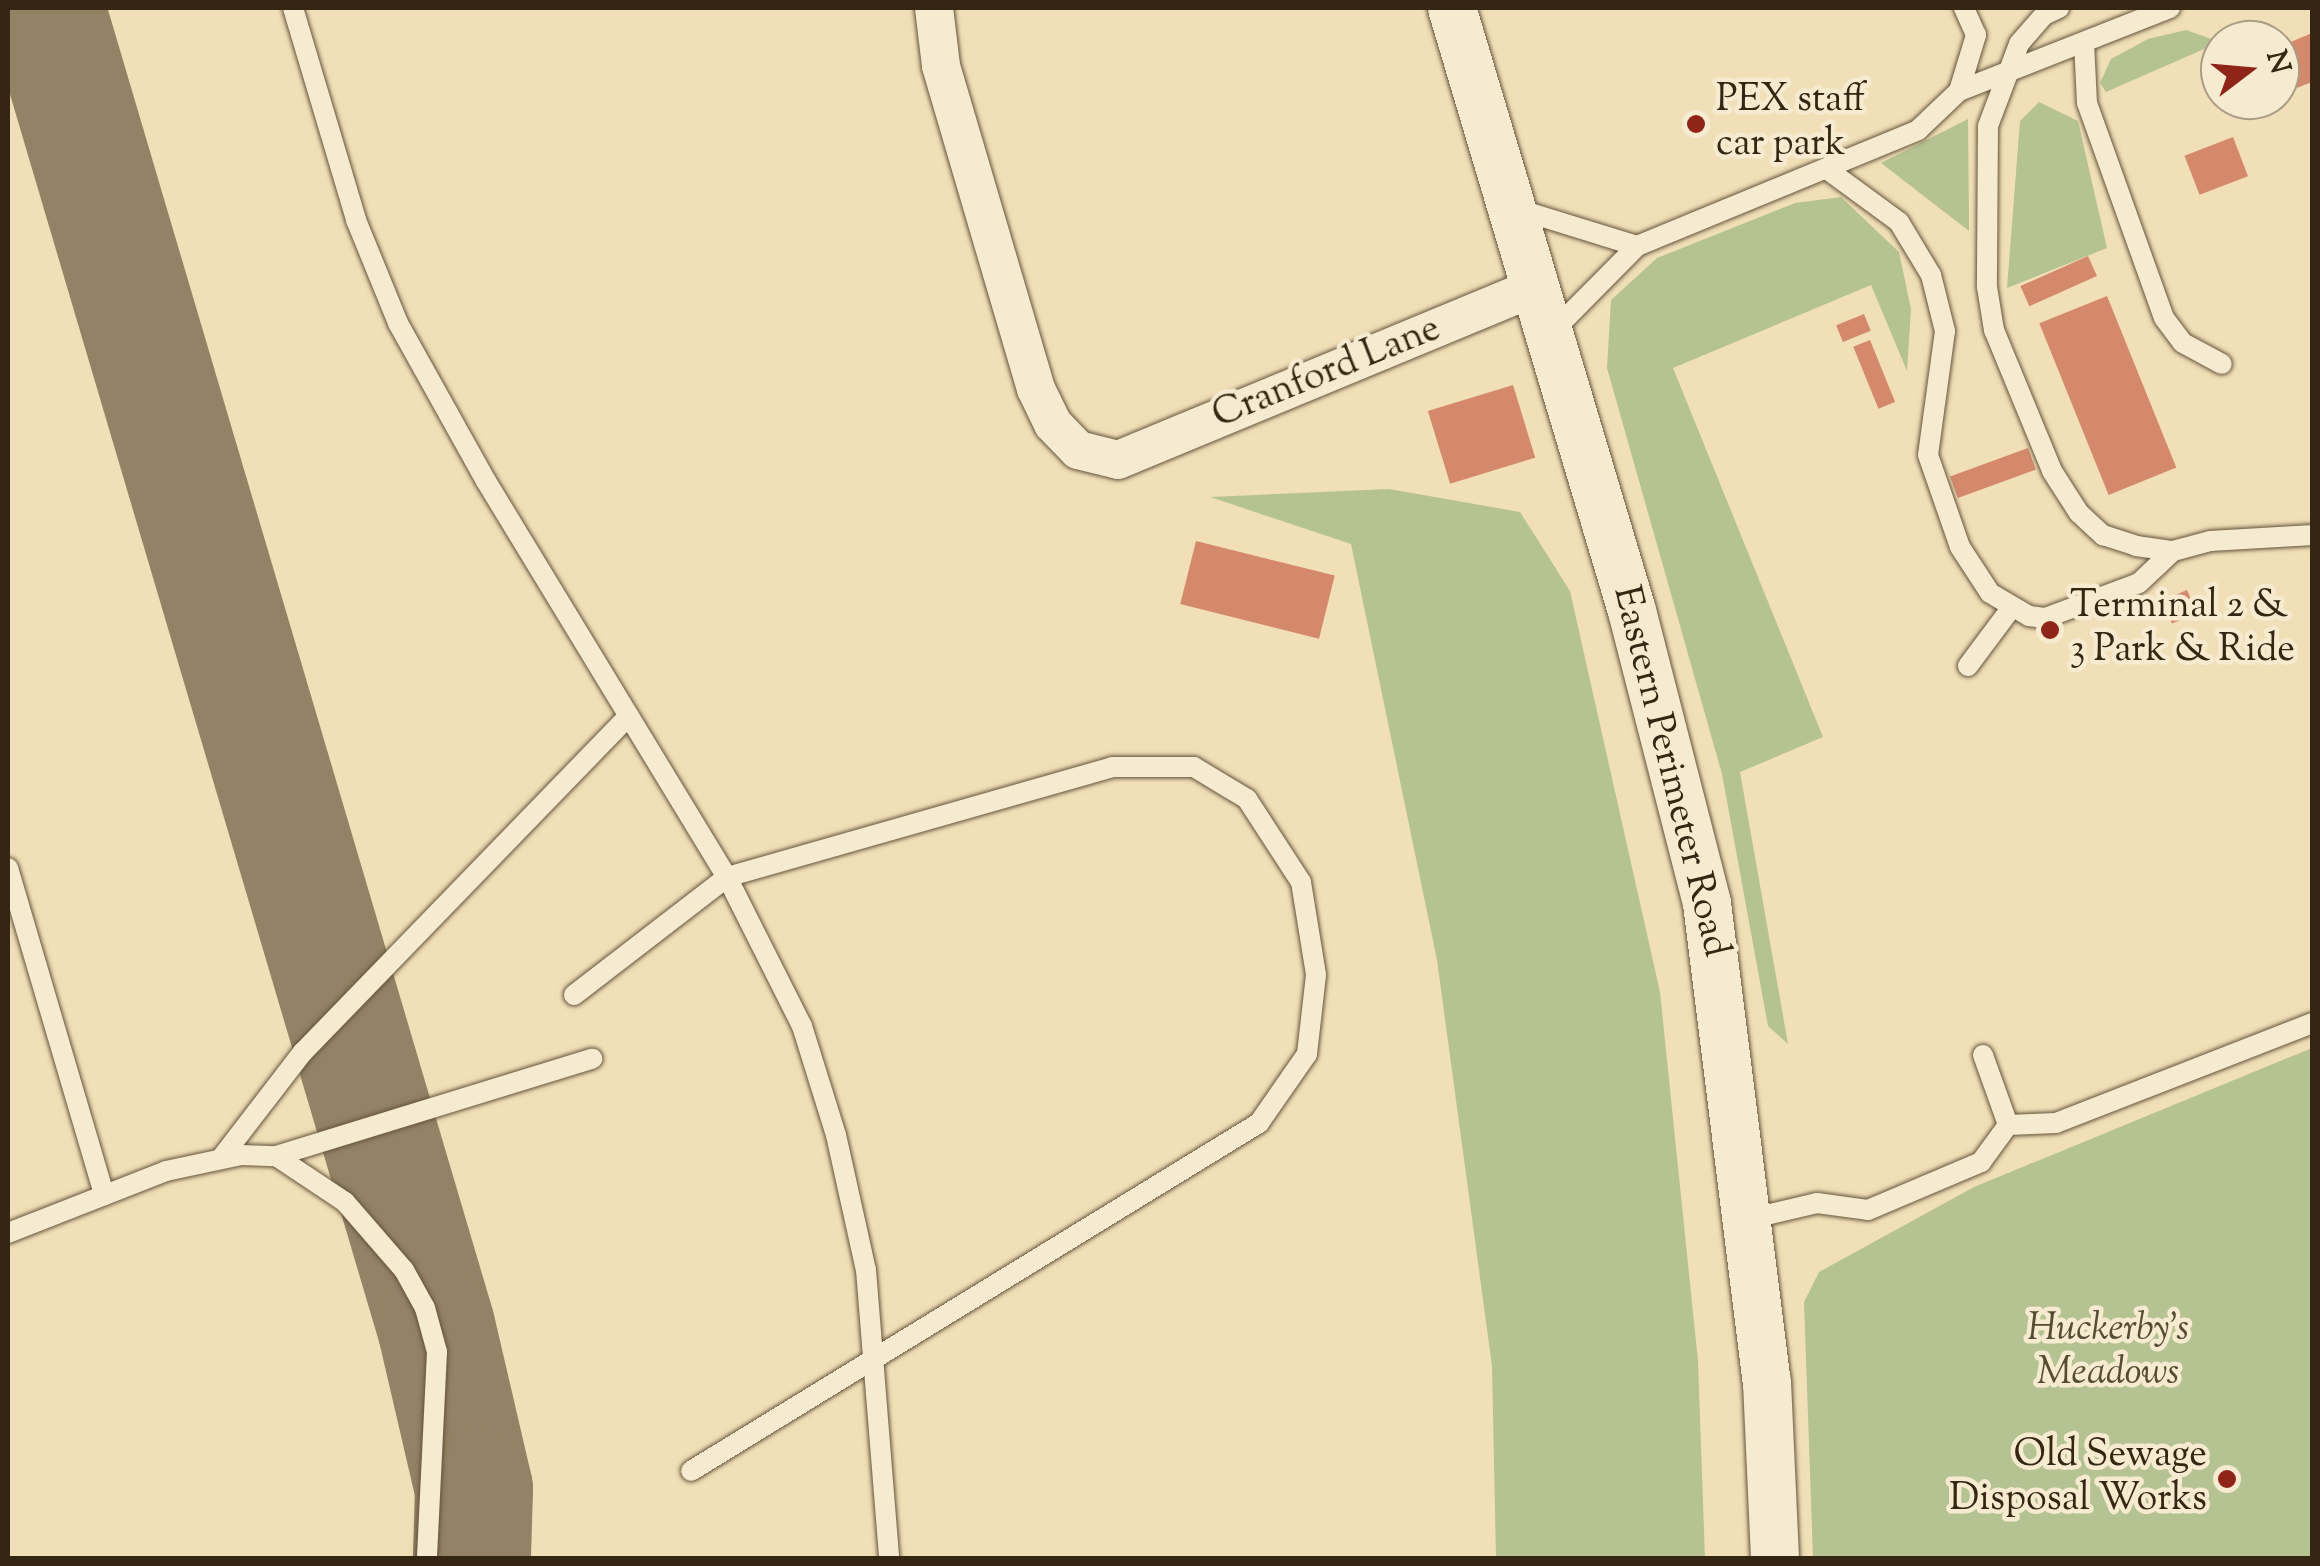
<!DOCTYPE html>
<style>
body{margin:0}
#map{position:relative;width:2320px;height:1566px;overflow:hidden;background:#f1dfb7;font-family:"Sorts Mill Goudy",serif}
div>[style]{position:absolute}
.green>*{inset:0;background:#b5c392}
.taxiway>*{height:118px;margin:-59px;padding:0 59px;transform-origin:59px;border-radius:59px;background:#938265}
.building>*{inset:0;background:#d4896c;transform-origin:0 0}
.roads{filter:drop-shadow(0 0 2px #64543c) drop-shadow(0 0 2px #64543c)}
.service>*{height:20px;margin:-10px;padding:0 10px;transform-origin:10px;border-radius:10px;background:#f6ead0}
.minor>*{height:38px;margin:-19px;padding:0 19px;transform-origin:19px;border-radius:19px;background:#f6ead0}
.tertiary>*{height:48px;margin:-24px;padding:0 24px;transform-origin:24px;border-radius:24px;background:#f6ead0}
.dots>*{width:28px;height:28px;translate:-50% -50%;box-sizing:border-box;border:5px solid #f6ead0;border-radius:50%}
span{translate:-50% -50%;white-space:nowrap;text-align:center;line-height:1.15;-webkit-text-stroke:9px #f6ead0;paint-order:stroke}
.poi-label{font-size:38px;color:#352613}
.left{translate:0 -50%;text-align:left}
.right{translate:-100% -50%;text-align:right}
.street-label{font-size:38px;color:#352613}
.park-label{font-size:38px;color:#554d33;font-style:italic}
.frame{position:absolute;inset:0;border:10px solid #352613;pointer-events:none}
.north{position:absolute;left:2200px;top:20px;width:100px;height:100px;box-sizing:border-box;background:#f6ead0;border:2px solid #a99c84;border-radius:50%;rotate:74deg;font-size:28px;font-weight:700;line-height:40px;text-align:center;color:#352613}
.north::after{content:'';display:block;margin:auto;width:35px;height:45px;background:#8f2418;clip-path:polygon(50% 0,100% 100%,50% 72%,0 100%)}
</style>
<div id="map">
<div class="green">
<i style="clip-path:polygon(2186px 30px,2220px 42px,2106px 92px,2100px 83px,2111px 59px,2148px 39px)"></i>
<i style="clip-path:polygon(2039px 102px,2078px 121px,2107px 248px,2007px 288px,2020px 121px)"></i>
<i style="clip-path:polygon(1968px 119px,1969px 216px,1969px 231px,1881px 163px)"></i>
<i style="clip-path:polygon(1841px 197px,1899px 252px,1911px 309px,1907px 371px,1871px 285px,1673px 368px,1823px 737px,1740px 772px,1788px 1044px,1768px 1026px,1722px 774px,1607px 368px,1611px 300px,1657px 258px,1795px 203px)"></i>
<i style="clip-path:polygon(1389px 489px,1520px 512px,1570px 591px,1660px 992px,1698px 1361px,1705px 1558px,1496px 1558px,1492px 1366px,1437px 960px,1351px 544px,1210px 497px)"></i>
<i style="clip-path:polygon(2312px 1048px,2312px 1558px,1813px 1558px,1804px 1302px,1819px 1272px,1974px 1187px)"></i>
</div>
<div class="taxiway">
<i style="left:46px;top:8px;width:1374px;rotate:73.52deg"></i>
<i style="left:436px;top:1326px;width:167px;rotate:76.9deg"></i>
<i style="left:474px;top:1489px;width:69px;rotate:91.7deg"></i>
</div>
<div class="building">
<i style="clip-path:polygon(2312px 33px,2312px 82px,2286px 92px,2280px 74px,2293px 68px,2286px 44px)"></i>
<i style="left:2233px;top:137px;width:42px;height:52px;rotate:69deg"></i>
<i style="left:2088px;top:256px;width:22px;height:74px;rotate:66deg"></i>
<i style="left:2107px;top:296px;width:185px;height:73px;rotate:68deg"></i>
<i style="left:1864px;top:314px;width:18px;height:30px;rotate:68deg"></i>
<i style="left:1870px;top:340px;width:67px;height:18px;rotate:68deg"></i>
<i style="left:1513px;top:385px;width:76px;height:89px;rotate:73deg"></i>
<i style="left:2028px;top:448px;width:23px;height:83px;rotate:70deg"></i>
<i style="left:1196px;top:541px;width:143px;height:65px;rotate:14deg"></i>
<i style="left:2187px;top:590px;width:25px;height:27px;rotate:67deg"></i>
</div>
<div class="roads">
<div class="service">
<i style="left:293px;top:8px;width:221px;rotate:73.4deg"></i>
<i style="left:356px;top:220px;width:111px;rotate:67.8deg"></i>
<i style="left:398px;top:323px;width:181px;rotate:60.9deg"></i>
<i style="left:486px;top:481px;width:464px;rotate:58.7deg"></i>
<i style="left:727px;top:877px;width:167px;rotate:63.3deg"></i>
<i style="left:802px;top:1026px;width:114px;rotate:72.7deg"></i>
<i style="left:836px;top:1135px;width:138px;rotate:77.5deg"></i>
<i style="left:866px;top:1270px;width:289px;rotate:85.4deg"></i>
<i style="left:2059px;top:8px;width:17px;rotate:155deg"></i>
<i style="left:2044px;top:15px;width:38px;rotate:131deg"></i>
<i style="left:2019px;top:44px;width:88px;rotate:110.7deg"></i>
<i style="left:1988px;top:126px;width:161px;rotate:90.4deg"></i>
<i style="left:1987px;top:287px;width:44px;rotate:80.8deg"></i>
<i style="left:1994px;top:330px;width:152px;rotate:67.6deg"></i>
<i style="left:2052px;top:471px;width:50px;rotate:57.3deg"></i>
<i style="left:2079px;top:513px;width:33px;rotate:43deg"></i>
<i style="left:2103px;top:535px;width:35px;rotate:18deg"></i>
<i style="left:2136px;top:546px;width:37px;rotate:8deg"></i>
<i style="left:2173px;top:551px;width:39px;rotate:-15deg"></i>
<i style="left:2211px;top:541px;width:101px;rotate:-3.4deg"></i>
<i style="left:2084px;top:42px;width:61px;rotate:87.2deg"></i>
<i style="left:2087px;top:103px;width:228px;rotate:70.3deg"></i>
<i style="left:2164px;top:318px;width:31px;rotate:53deg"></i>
<i style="left:2183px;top:343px;width:44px;rotate:28.3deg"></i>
<i style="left:1959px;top:91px;width:227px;rotate:-21.5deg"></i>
<i style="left:1828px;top:170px;width:88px;rotate:36.2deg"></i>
<i style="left:1899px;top:222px;width:62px;rotate:58.9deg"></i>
<i style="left:1931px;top:275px;width:58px;rotate:76deg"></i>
<i style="left:1945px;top:331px;width:125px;rotate:97.8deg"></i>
<i style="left:1928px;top:455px;width:97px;rotate:70.8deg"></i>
<i style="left:1960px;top:547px;width:55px;rotate:56.9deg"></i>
<i style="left:1990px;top:593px;width:45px;rotate:30.5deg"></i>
<i style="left:2029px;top:616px;width:16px;rotate:7deg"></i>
<i style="left:2045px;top:618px;width:100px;rotate:-20.4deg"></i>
<i style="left:2139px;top:583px;width:47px;rotate:-43.3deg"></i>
<i style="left:1514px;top:208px;width:129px;rotate:17.2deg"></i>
<i style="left:1637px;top:246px;width:304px;rotate:-22.4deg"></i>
<i style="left:1918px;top:130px;width:57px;rotate:-43.6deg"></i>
<i style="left:1959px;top:91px;width:59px;rotate:-73.1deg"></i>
<i style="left:1976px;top:35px;width:30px;rotate:-114deg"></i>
<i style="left:1551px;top:333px;width:122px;rotate:-45.3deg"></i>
<i style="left:1968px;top:666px;width:74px;rotate:-53.3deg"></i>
<i style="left:8px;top:868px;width:341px;rotate:73.6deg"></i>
<i style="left:574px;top:995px;width:193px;rotate:-37.6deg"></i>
<i style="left:727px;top:877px;width:400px;rotate:-15.9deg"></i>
<i style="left:1112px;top:767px;width:82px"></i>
<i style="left:1194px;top:767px;width:62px;rotate:31.1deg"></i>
<i style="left:1247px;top:799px;width:99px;rotate:57deg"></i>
<i style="left:1301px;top:882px;width:94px;rotate:80.8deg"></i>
<i style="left:1316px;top:975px;width:80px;rotate:96.5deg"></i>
<i style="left:1307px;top:1054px;width:84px;rotate:124.8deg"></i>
<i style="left:1259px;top:1123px;width:666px;rotate:148.51deg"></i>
<i style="left:1983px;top:1055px;width:74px;rotate:70.3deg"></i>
<i style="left:2008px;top:1125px;width:48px;rotate:-2.4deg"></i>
<i style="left:2056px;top:1123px;width:275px;rotate:-21.3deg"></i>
<i style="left:276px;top:1156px;width:331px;rotate:-17.1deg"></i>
<i style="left:222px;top:1157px;width:133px;rotate:-52.4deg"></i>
<i style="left:303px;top:1052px;width:468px;rotate:-45.9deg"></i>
<i style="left:1749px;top:1219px;width:70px;rotate:-13.2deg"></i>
<i style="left:1817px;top:1203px;width:51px;rotate:7.8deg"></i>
<i style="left:1868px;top:1210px;width:123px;rotate:-23deg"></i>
<i style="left:1981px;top:1162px;width:46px;rotate:-53.9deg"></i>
<i style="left:8px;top:1233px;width:170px;rotate:-21.4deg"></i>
<i style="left:166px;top:1171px;width:77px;rotate:-12deg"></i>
<i style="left:241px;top:1155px;width:35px;rotate:2deg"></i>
<i style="left:276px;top:1156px;width:83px;rotate:33.7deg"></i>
<i style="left:345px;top:1202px;width:90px;rotate:49.1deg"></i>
<i style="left:404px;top:1270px;width:43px;rotate:61.1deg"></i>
<i style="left:425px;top:1308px;width:46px;rotate:74.7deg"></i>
<i style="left:437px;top:1352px;width:206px;rotate:92.8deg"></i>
</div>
<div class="minor">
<i style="left:934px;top:8px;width:58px;rotate:83.1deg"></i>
<i style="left:941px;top:66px;width:337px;rotate:73.6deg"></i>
<i style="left:1036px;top:389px;width:39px;rotate:64deg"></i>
<i style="left:1053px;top:424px;width:36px;rotate:46deg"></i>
<i style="left:1078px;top:450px;width:41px;rotate:14deg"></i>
<i style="left:1118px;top:460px;width:452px;rotate:-22.5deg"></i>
</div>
<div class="tertiary">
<i style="left:1452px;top:8px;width:629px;rotate:73.38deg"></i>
<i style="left:1632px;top:611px;width:301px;rotate:75.6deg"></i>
<i style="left:1707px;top:903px;width:483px;rotate:82.9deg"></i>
<i style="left:1767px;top:1382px;width:176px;rotate:87.4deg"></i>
</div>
</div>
<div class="dots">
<i style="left:1696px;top:124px;background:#8f2418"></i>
<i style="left:2050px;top:630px;background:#8f2418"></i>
<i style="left:2227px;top:1479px;background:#8f2418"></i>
</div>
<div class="poi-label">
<span class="left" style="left:1716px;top:124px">PEX staff<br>car park</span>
<span class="left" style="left:2070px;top:630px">Terminal 2 &amp;<br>3 Park &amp; Ride</span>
<span class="right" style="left:2207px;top:1479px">Old Sewage<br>Disposal Works</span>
</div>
<div class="street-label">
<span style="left:1327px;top:374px;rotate:-22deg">Cranford Lane</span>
<span style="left:1669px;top:772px;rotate:76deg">Eastern Perimeter Road</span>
</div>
<div class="park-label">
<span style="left:2108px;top:1353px">Huckerby's<br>Meadows</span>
</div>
<div class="frame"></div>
<div class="north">N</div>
</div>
